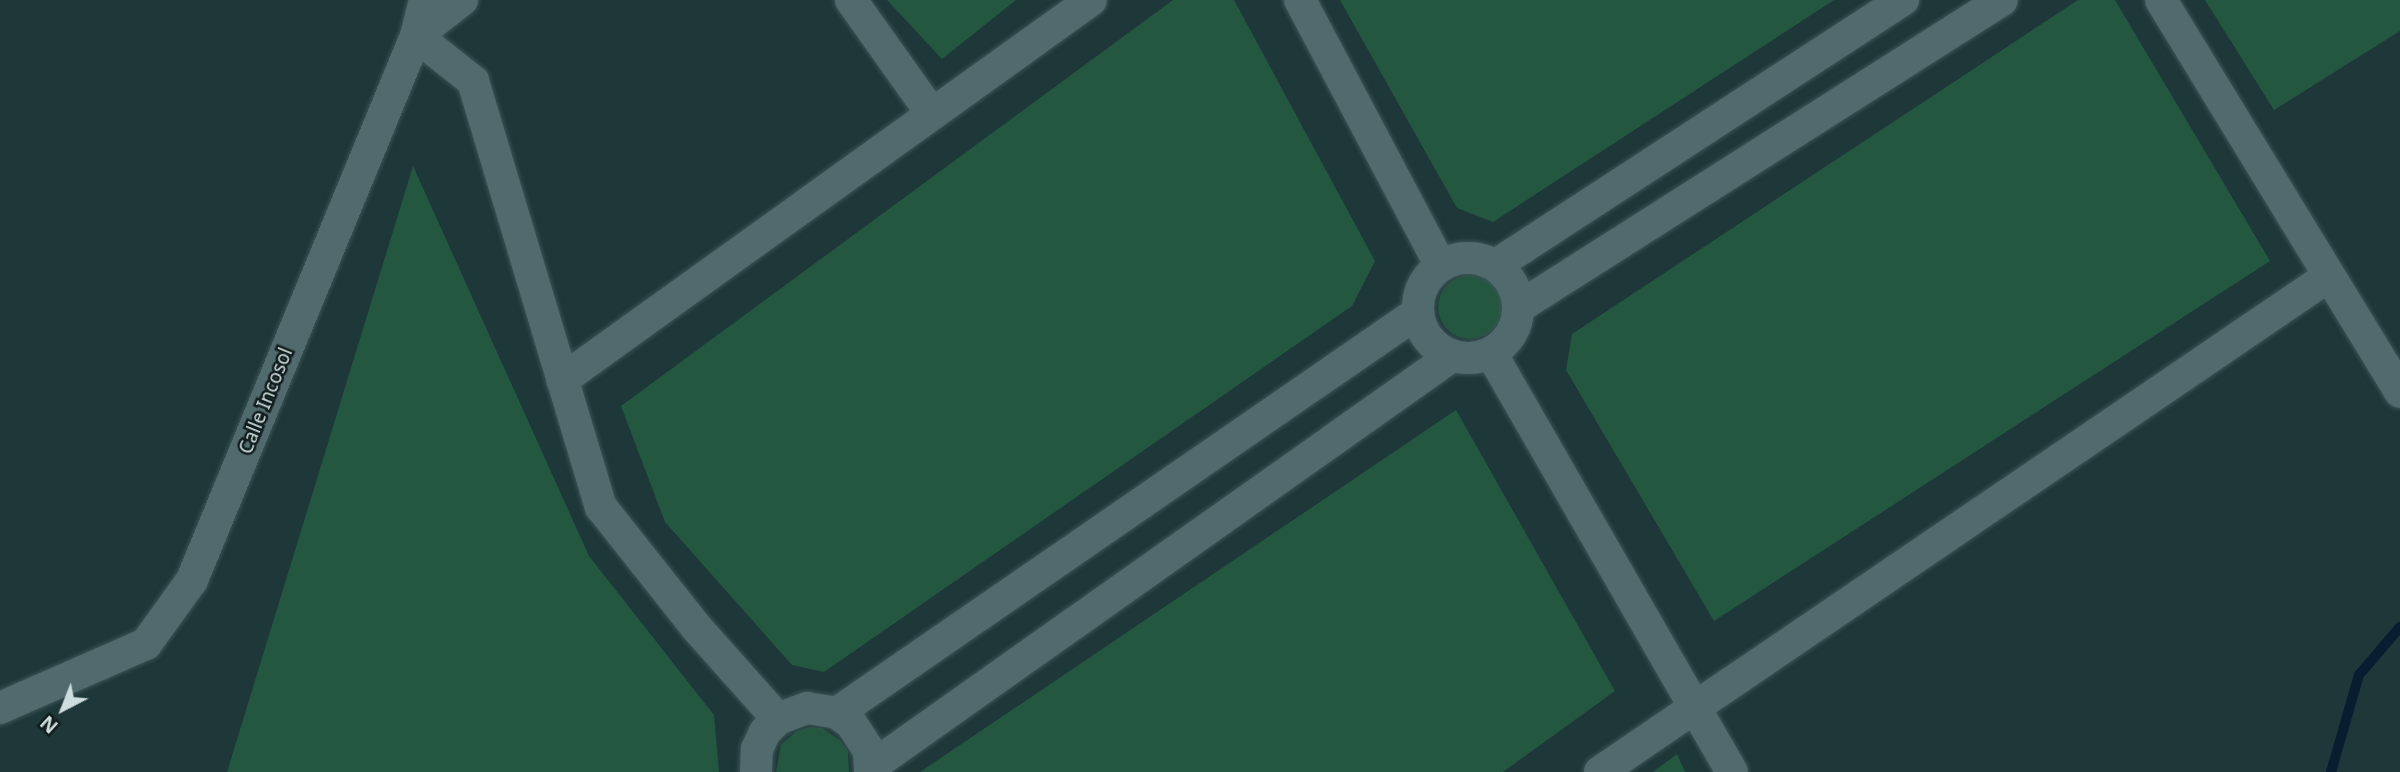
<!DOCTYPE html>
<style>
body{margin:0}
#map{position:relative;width:2400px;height:772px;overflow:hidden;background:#1e3739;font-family:"Noto Sans",sans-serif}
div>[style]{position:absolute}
.green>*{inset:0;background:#245740}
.round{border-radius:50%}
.stream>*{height:10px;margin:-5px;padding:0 5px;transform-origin:5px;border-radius:5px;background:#081d2f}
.roads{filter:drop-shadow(0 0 2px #3d5356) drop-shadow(0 0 2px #3d5356)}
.minor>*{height:32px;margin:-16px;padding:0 16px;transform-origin:16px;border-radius:16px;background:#506a6d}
.minor>.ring{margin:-16px;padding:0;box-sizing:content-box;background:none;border:32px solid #506a6d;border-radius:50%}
span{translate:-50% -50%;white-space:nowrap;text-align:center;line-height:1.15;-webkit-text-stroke:5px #111c1d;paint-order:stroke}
.street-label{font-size:19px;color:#ceddde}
.north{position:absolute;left:28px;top:674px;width:70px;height:70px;-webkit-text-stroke:5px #111c1d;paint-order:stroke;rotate:222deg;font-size:19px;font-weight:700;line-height:28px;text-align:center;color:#ceddde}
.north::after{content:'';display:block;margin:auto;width:24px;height:32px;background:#ceddde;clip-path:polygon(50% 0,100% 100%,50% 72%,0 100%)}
</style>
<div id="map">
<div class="green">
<i style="clip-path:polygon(887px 0,1016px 0,942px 59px)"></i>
<i style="clip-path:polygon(1173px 0,1234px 0,1375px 261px,1352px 306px,824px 672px,792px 665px,665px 522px,621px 406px)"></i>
<i style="clip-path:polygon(1340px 0,1834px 0,1493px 222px,1457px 208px)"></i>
<i style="clip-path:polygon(2078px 0,2115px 0,2270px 261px,1714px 621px,1566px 370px,1572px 334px)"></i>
<i style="clip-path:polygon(2205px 0,2400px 0,2400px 31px,2274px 110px)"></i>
<i style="clip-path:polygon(413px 166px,589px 556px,714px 715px,719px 772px,227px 772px)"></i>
<i class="round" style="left:1438px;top:275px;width:64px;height:64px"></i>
<i style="clip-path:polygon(1456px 410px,1615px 691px,1503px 772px,920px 772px)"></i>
<i style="clip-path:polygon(810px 727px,822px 728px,840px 740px,848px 751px,849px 772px,776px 772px,781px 744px,797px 731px)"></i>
<i style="clip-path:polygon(1677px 754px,1685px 772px,1653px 772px)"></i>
</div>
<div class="stream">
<i style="left:2331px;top:772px;width:101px;rotate:-73.9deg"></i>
<i style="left:2359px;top:675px;width:63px;rotate:-49.5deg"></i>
</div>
<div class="roads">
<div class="minor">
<i style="left:462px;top:0;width:58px;rotate:142deg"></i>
<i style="left:416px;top:36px;width:73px;rotate:38.3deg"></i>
<i style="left:473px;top:81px;width:445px;rotate:73.3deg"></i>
<i style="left:601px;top:507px;width:153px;rotate:51.6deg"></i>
<i style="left:696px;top:627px;width:123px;rotate:48.3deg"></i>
<i style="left:851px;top:0;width:140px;rotate:54.6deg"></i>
<i style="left:1300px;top:0;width:299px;rotate:62.1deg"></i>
<i style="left:2161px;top:0;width:459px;rotate:58.6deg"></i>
<i class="ring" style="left:1418px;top:258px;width:68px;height:68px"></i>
<i style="left:1496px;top:265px;width:486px;rotate:-33.1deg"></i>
<i style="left:1519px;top:307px;width:572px;rotate:-32.44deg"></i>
<i style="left:1491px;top:353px;width:483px;rotate:60.1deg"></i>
<i style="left:562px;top:380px;width:651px;rotate:-35.69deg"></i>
<i style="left:0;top:708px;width:159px;rotate:-23.7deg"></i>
<i style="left:146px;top:644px;width:79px;rotate:-54.3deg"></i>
<i style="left:192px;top:580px;width:588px;rotate:-67.62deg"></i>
<i style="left:416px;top:36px;width:37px;rotate:-76deg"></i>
<i style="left:837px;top:713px;width:705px;rotate:-34.59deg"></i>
<i style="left:871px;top:767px;width:712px;rotate:-35.28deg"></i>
<i style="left:756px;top:772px;width:23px;rotate:-88deg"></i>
<i style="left:757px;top:749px;width:19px;rotate:-65deg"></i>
<i style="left:765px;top:732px;width:18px;rotate:-45deg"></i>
<i style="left:778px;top:719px;width:31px;rotate:-21deg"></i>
<i style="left:807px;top:708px;width:30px;rotate:9deg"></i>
<i style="left:837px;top:713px;width:17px;rotate:36deg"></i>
<i style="left:851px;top:723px;width:33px;rotate:57deg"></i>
<i style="left:869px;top:751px;width:21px;rotate:87deg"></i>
<i style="left:1600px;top:772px;width:882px;rotate:-34.23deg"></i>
</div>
</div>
<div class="street-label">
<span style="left:266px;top:401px;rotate:-68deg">Calle Incosol</span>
</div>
<div class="north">N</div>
</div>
